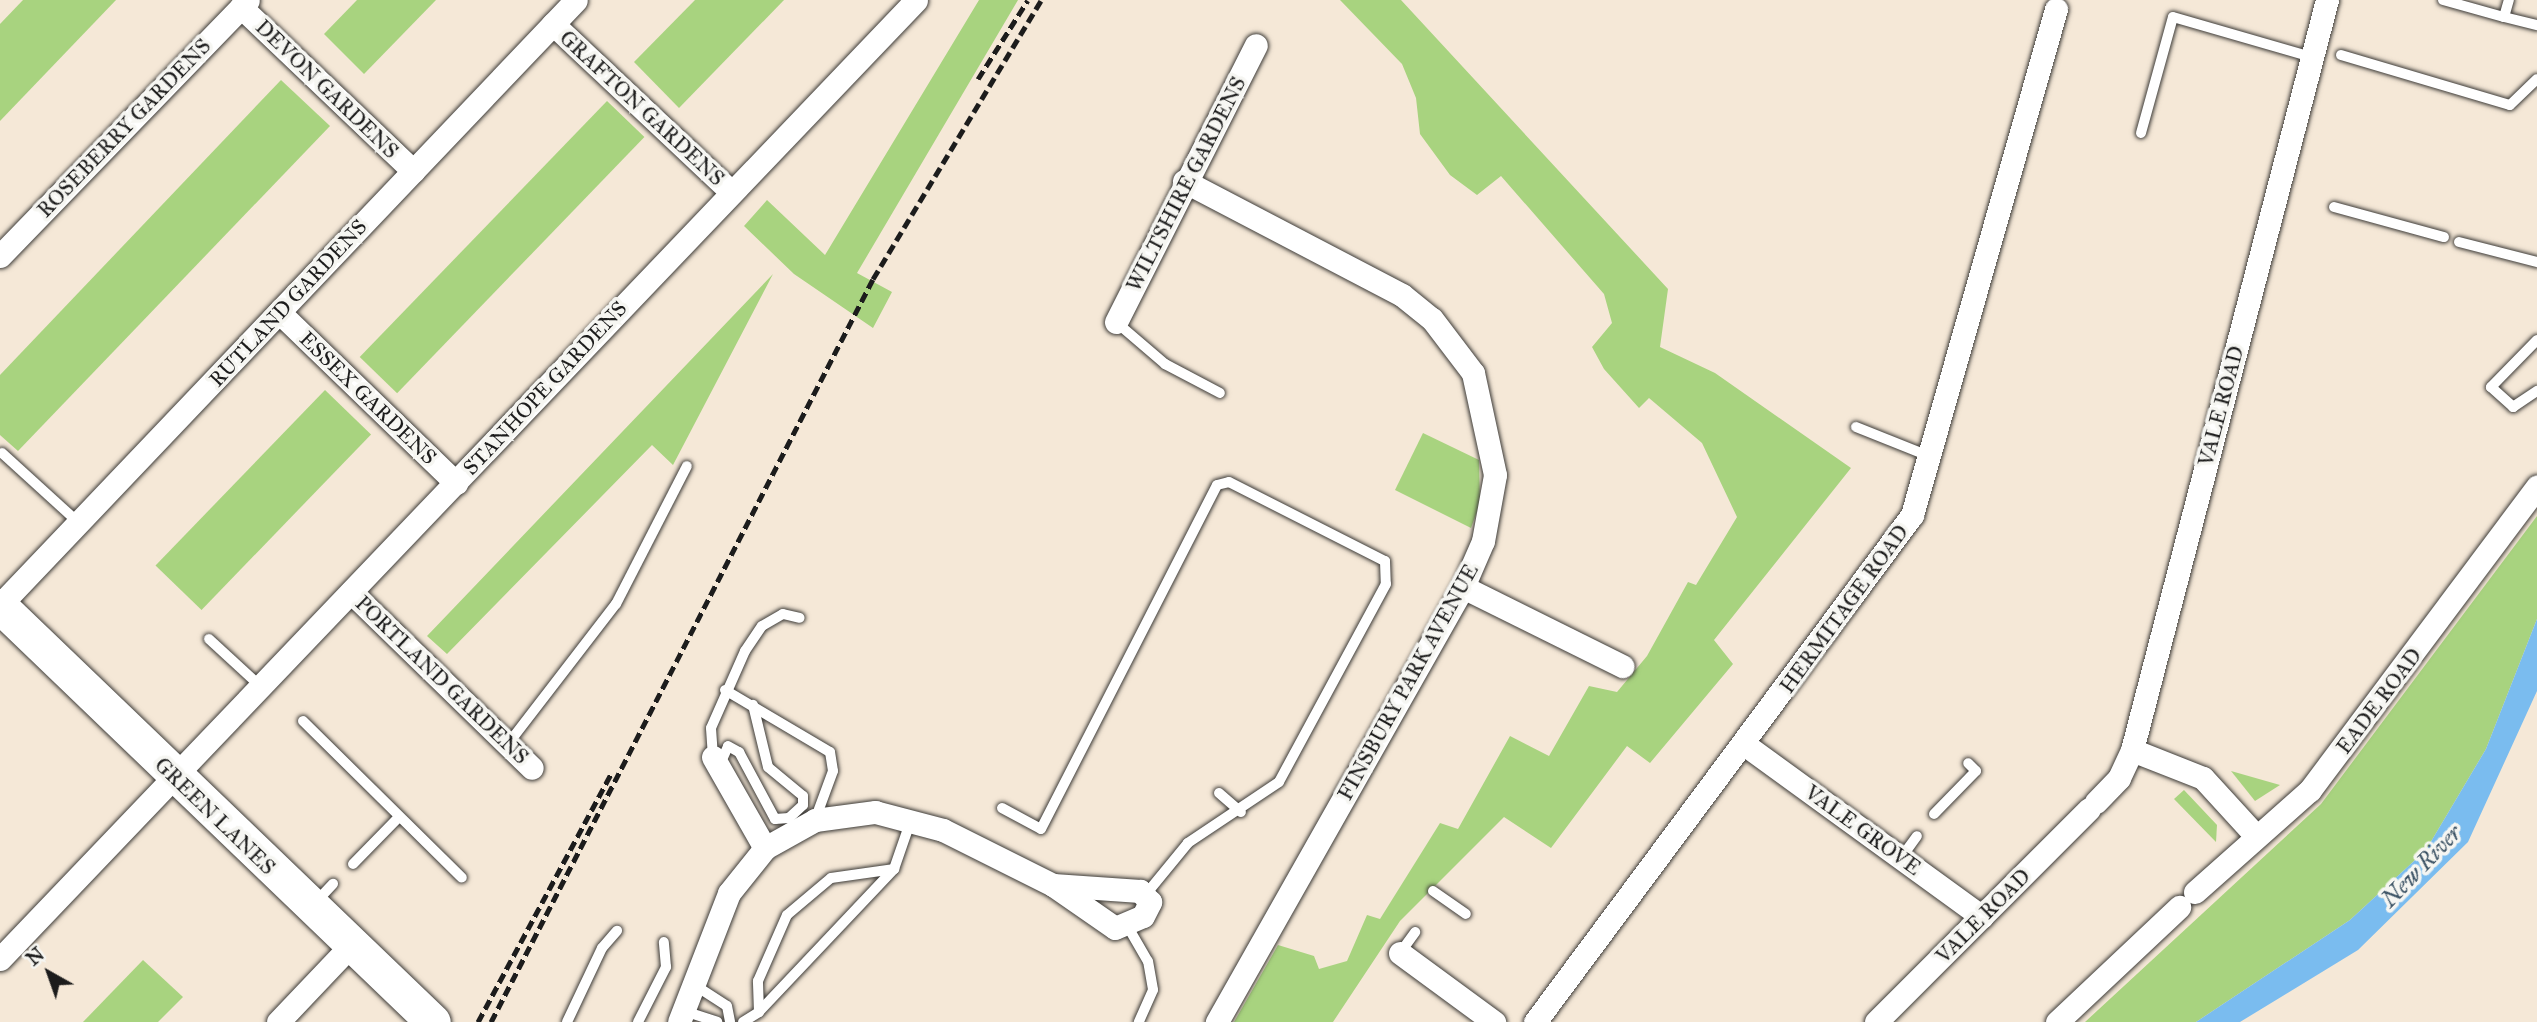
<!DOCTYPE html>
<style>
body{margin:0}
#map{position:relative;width:2537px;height:1022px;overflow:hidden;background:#f5e8d7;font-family:"IM FELL Great Primer",serif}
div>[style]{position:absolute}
.green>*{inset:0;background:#a8d37f;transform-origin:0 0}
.water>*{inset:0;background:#7abcef}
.roads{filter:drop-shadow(0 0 2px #3d3b38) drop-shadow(0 0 2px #3d3b38)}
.service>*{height:10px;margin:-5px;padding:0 5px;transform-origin:5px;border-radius:5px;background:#fff}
.minor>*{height:23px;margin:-11.5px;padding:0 11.5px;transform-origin:11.5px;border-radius:11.5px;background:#fff}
.primary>*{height:35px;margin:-17.5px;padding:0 17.5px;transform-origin:17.5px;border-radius:17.5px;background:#fff}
.rail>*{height:5px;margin-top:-2.5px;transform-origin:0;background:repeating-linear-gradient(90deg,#1c1c1c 0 10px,transparent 0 15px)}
span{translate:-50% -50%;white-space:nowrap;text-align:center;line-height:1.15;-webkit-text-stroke:7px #f6f6f2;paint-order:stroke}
.street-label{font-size:21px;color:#1c1c1c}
.water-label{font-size:23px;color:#3d5466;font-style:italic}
.north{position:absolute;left:14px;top:938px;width:70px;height:70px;-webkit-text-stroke:5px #f6f6f2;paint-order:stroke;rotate:320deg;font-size:19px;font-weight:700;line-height:28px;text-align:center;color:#1c1c1c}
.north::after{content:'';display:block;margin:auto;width:24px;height:32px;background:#1c1c1c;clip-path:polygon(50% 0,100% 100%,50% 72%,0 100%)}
</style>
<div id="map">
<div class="green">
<i style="clip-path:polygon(23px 0,116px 0,0 121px,0 24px)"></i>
<i style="clip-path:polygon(357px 0,436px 0,364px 74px,324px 34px)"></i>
<i style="clip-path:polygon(695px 0,784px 0,679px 108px,634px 62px)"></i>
<i style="clip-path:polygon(979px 0,1018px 0,857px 273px,892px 292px,873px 328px,794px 274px,744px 226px,767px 200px,825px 255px)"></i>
<i style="clip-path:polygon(1340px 0,1401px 0,1668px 289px,1660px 347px,1715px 373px,1851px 468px,1714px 640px,1733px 664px,1650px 763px,1627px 746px,1551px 848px,1504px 817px,1400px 921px,1333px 1022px,1234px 1022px,1278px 945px,1314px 956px,1319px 969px,1347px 961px,1367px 915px,1380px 919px,1440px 823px,1458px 829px,1510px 736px,1549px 756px,1589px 686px,1617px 692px,1647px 656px,1688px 582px,1696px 585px,1737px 517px,1702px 443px,1649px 398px,1639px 408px,1604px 369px,1592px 347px,1612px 323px,1604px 294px,1501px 176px,1477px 195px,1450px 175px,1420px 134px,1416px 98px,1402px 64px)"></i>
<i style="clip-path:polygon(281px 80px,330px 126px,18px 451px,0 435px,0 375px)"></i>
<i style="left:607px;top:101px;width:52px;height:356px;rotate:44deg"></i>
<i style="clip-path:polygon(773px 274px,673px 465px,652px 445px,447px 654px,427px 636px)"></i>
<i style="left:325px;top:390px;width:64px;height:244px;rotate:44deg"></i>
<i style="clip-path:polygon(1423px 433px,1479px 460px,1480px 503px,1471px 528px,1395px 490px)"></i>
<i style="clip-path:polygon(2537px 516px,2537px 619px,2486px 749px,2426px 850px,2350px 920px,2196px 1022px,2085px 1022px,2321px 804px)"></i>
<i style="clip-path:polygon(2231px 771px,2280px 785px,2255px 801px)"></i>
<i style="clip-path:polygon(2184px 790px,2217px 825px,2216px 842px,2174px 799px)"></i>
<i style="clip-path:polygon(143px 960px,183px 997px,158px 1022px,83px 1022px)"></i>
</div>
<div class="water">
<i style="clip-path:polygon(2537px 619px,2537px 691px,2468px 842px,2358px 950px,2240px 1022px,2196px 1022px,2350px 920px,2426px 850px,2486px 749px)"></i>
</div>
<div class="roads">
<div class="service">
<i style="left:2443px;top:0;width:63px;rotate:15.6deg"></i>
<i style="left:2504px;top:17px;width:18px;rotate:-74deg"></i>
<i style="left:2504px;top:17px;width:34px;rotate:14deg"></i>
<i style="left:2341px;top:55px;width:176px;rotate:16.5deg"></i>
<i style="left:2510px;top:105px;width:37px;rotate:-44deg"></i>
<i style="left:2141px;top:133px;width:120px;rotate:-74.6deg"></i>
<i style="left:2173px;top:17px;width:145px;rotate:16.1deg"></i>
<i style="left:2334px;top:207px;width:114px;rotate:15.3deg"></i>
<i style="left:2459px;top:242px;width:81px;rotate:14.4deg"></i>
<i style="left:1116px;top:322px;width:65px;rotate:40.6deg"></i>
<i style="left:1165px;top:364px;width:62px;rotate:27.8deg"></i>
<i style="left:2537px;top:340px;width:66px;rotate:134.4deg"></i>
<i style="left:2491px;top:387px;width:30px;rotate:42deg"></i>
<i style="left:2513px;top:407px;width:29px;rotate:-34deg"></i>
<i style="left:1856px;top:427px;width:79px;rotate:21.7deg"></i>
<i style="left:2px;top:453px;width:104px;rotate:42.3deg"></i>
<i style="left:209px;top:639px;width:68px;rotate:42.6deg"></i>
<i style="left:725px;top:690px;width:122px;rotate:30.6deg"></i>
<i style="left:830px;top:752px;width:19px;rotate:81deg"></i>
<i style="left:833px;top:771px;width:52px;rotate:110.2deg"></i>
<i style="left:303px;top:721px;width:223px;rotate:44.6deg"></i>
<i style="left:508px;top:744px;width:177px;rotate:-52.4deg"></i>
<i style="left:616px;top:604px;width:155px;rotate:-62.8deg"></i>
<i style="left:713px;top:757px;width:29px;rotate:-94deg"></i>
<i style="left:711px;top:728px;width:84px;rotate:-66.2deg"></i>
<i style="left:745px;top:651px;width:30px;rotate:-56deg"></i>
<i style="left:762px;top:626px;width:24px;rotate:-30deg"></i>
<i style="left:783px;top:614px;width:17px;rotate:13deg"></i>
<i style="left:721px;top:762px;width:17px;rotate:-66deg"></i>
<i style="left:728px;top:746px;width:13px;rotate:29deg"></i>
<i style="left:739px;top:752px;width:76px;rotate:61.8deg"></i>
<i style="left:775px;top:819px;width:14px;rotate:-4deg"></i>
<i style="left:789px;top:818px;width:19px;rotate:-43deg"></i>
<i style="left:803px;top:805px;width:9px;rotate:-90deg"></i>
<i style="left:803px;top:796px;width:45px;rotate:-140.4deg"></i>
<i style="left:768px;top:767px;width:64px;rotate:-103.6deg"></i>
<i style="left:1219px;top:793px;width:29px;rotate:41deg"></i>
<i style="left:1002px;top:808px;width:44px;rotate:28.3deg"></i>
<i style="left:1041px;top:829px;width:386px;rotate:-62.9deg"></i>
<i style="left:1217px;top:485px;width:12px;rotate:-14deg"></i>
<i style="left:1229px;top:482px;width:175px;rotate:26.9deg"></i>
<i style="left:1385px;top:561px;width:23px;rotate:88deg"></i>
<i style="left:1386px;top:584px;width:225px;rotate:118.4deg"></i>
<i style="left:1279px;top:782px;width:110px;rotate:146.2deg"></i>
<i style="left:1188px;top:843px;width:65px;rotate:129.4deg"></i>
<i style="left:1934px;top:814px;width:60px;rotate:-45.7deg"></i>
<i style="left:1976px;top:771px;width:11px;rotate:-135deg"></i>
<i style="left:1901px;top:858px;width:27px;rotate:-54deg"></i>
<i style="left:353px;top:864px;width:66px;rotate:-45.6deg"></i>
<i style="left:894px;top:869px;width:197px;rotate:133.4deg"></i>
<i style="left:759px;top:1012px;width:31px;rotate:-92deg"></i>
<i style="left:758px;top:981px;width:72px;rotate:-66.3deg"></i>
<i style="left:787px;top:915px;width:57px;rotate:-40.1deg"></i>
<i style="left:831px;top:878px;width:64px;rotate:-8.1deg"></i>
<i style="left:894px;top:869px;width:52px;rotate:-70.9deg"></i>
<i style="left:1433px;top:891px;width:40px;rotate:34.9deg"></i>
<i style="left:316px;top:902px;width:25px;rotate:-47deg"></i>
<i style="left:1128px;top:927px;width:39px;rotate:60deg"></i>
<i style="left:1148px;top:961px;width:29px;rotate:80deg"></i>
<i style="left:1153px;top:990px;width:35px;rotate:114deg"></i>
<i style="left:1400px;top:953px;width:26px;rotate:-54deg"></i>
<i style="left:693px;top:984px;width:40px;rotate:32.9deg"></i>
<i style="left:727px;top:1006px;width:16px;rotate:79deg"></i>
<i style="left:684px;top:1011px;width:35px;rotate:18deg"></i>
<i style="left:567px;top:1022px;width:82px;rotate:-64.7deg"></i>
<i style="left:602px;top:948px;width:23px;rotate:-49deg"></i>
<i style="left:638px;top:1022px;width:62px;rotate:-63deg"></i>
<i style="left:666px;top:967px;width:25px;rotate:-95deg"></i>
<i style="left:743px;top:1022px;width:19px;rotate:-32deg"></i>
</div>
<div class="minor">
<i style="left:241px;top:7px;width:238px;rotate:43.6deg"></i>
<i style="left:553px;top:24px;width:245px;rotate:43.3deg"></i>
<i style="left:1184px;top:181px;width:246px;rotate:27.6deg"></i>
<i style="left:1402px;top:295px;width:38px;rotate:39deg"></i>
<i style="left:1432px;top:319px;width:68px;rotate:52.8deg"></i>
<i style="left:1473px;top:373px;width:104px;rotate:77.8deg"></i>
<i style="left:1495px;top:475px;width:67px;rotate:100.3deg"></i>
<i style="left:1483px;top:541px;width:50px;rotate:113.5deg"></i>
<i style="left:1463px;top:587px;width:500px;rotate:119.5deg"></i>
<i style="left:0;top:256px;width:356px;rotate:-45.9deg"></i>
<i style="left:280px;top:313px;width:245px;rotate:44deg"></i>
<i style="left:1116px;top:322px;width:310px;rotate:-63.2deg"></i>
<i style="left:1463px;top:587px;width:178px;rotate:26.4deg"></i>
<i style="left:351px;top:592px;width:252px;rotate:44.2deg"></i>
<i style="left:0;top:605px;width:835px;rotate:-46.41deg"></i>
<i style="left:1744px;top:744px;width:294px;rotate:36deg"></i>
<i style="left:2132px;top:750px;width:76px;rotate:21.5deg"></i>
<i style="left:2203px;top:778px;width:79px;rotate:47.6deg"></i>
<i style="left:713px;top:757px;width:105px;rotate:60.3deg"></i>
<i style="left:2096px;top:802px;width:33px;rotate:-46deg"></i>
<i style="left:2119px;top:778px;width:31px;rotate:-65deg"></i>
<i style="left:2132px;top:750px;width:775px;rotate:-75.43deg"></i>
<i style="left:2195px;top:892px;width:154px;rotate:-41.6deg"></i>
<i style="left:2310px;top:790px;width:379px;rotate:-53.2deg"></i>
<i style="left:1400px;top:953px;width:117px;rotate:36.3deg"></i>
<i style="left:0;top:959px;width:1326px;rotate:-46.31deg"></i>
<i style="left:278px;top:1022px;width:105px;rotate:-46.5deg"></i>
<i style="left:679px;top:1022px;width:138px;rotate:-68.8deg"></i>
<i style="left:729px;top:893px;width:58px;rotate:-51.3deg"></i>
<i style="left:765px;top:848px;width:57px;rotate:-29.2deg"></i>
<i style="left:815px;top:820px;width:61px;rotate:-7.6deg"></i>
<i style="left:875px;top:812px;width:70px;rotate:14.8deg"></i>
<i style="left:943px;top:830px;width:123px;rotate:26.6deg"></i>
<i style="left:1053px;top:885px;width:75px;rotate:34.7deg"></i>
<i style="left:1115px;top:928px;width:30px;rotate:-23deg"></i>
<i style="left:1143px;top:916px;width:16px;rotate:-63deg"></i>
<i style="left:1150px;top:902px;width:15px;rotate:-132deg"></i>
<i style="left:1140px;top:891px;width:87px;rotate:-176.1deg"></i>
<i style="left:1535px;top:1022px;width:632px;rotate:-53.37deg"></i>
<i style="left:1912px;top:515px;width:526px;rotate:-74.11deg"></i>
<i style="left:1876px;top:1022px;width:301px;rotate:-45deg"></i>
<i style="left:2057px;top:1022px;width:168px;rotate:-43.3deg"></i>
</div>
<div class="primary">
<i style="left:0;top:606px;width:600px;rotate:43.85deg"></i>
</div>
</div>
<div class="rail">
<i style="left:978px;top:79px;width:93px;rotate:-57.7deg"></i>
<i style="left:478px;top:1022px;width:284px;rotate:-61.8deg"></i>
<i style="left:491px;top:1022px;width:835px;rotate:-62.79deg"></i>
<i style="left:873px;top:279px;width:326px;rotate:-58.9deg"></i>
</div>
<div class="street-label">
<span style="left:327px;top:89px;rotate:44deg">DEVON GARDENS</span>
<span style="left:642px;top:108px;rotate:43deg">GRAFTON GARDENS</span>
<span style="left:124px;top:128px;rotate:-46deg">ROSEBERRY GARDENS</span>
<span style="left:1186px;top:184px;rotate:-63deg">WILTSHIRE GARDENS</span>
<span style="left:288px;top:303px;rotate:-47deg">RUTLAND GARDENS</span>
<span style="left:545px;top:388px;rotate:-47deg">STANHOPE GARDENS</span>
<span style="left:368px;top:398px;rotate:44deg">ESSEX GARDENS</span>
<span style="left:2221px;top:406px;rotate:-75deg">VALE ROAD</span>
<span style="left:1844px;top:609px;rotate:-54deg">HERMITAGE ROAD</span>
<span style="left:442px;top:680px;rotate:44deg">PORTLAND GARDENS</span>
<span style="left:1408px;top:682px;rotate:-61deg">FINSBURY PARK AVENUE</span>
<span style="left:2379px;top:701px;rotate:-53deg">EADE ROAD</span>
<span style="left:215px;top:816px;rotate:44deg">GREEN LANES</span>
<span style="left:1863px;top:830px;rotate:36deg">VALE GROVE</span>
<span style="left:1983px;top:916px;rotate:-45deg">VALE ROAD</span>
</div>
<div class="water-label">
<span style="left:2421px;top:866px;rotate:-46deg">New River</span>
</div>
<div class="north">N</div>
</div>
